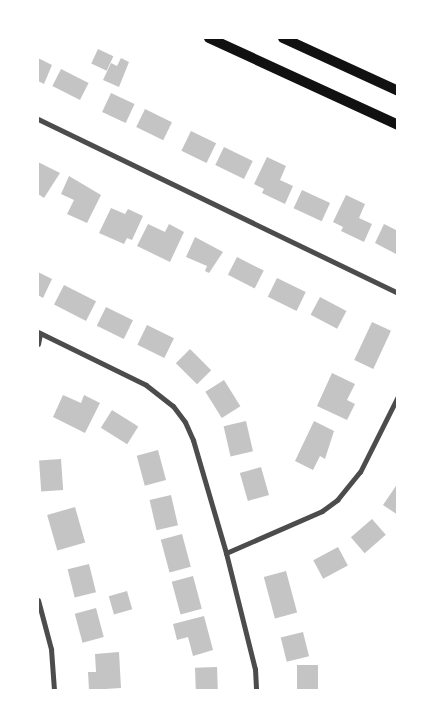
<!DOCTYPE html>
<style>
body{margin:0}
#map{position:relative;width:435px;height:728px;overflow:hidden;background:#fff;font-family:"Noto Serif",serif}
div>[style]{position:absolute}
.building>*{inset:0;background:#c4c4c4;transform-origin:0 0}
.minor>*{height:5px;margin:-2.5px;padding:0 2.5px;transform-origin:2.5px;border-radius:2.5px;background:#4c4c4c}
.secondary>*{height:10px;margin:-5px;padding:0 5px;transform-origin:5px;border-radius:5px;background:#111}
span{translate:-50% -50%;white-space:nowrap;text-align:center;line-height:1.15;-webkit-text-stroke:4px #fff;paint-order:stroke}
.frame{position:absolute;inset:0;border:39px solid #fff;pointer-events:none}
</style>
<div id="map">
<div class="building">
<i style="left:98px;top:49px;width:17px;height:16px;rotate:25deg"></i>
<i style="clip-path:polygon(38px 58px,52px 65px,44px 84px,38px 81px)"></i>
<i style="clip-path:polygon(121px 58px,129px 62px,119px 87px,103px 80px,111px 63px,117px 66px)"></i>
<i style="left:61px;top:69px;width:31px;height:19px;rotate:27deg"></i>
<i style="left:111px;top:93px;width:26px;height:21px;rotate:25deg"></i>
<i style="left:145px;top:109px;width:30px;height:20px;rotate:26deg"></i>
<i style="left:191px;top:131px;width:28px;height:22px;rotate:26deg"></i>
<i style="left:224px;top:147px;width:32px;height:20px;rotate:26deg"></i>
<i style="clip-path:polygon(267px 157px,286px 166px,280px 180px,293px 186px,285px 204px,262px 193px,264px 189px,254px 184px)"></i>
<i style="clip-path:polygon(38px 162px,60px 173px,44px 198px,38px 194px)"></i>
<i style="clip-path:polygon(69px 176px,101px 195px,87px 223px,67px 214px,74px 200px,61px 194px)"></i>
<i style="left:302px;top:190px;width:31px;height:20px;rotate:25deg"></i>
<i style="clip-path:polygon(346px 195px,365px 204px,359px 218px,372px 224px,364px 242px,341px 231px,343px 227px,333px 222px)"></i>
<i style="clip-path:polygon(111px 208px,125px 214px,128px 209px,143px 216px,132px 240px,127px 238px,124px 244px,99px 233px)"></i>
<i style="clip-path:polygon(148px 224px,165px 232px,169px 224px,184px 232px,170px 262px,137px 246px)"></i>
<i style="clip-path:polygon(384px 224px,398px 231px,398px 255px,375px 243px)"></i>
<i style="clip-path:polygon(195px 237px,223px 252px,209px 273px,205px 271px,207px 266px,186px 257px)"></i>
<i style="left:237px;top:257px;width:30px;height:20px;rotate:27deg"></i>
<i style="clip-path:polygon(38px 272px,52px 279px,43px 298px,38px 295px)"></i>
<i style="left:277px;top:278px;width:32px;height:21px;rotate:26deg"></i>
<i style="left:64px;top:285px;width:36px;height:22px;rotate:27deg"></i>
<i style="left:320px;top:297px;width:30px;height:20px;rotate:28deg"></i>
<i style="left:106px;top:307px;width:30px;height:21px;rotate:26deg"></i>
<i style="left:372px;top:322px;width:21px;height:42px;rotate:25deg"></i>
<i style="left:147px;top:325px;width:30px;height:22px;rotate:26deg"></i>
<i style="left:190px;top:349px;width:30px;height:20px;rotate:45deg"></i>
<i style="clip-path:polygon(332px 373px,355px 384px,347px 400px,355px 404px,347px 420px,317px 406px)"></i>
<i style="left:224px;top:380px;width:31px;height:22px;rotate:58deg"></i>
<i style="clip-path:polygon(63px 395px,81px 403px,84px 395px,100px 403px,85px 433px,53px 417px)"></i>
<i style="left:112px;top:410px;width:31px;height:21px;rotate:32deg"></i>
<i style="left:246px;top:421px;width:31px;height:23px;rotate:77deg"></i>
<i style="clip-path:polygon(314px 421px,334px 431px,325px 459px,320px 456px,313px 470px,295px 461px)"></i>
<i style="left:158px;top:450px;width:31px;height:22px;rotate:75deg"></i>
<i style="left:61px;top:459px;width:31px;height:22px;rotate:86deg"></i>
<i style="left:261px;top:467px;width:29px;height:22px;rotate:74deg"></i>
<i style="clip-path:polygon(398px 483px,398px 515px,383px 505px)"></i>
<i style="left:171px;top:495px;width:31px;height:22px;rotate:77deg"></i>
<i style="left:75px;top:507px;width:37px;height:29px;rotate:74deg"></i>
<i style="left:372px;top:519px;width:21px;height:28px;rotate:49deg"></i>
<i style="left:182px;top:534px;width:34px;height:22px;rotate:75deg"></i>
<i style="left:338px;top:547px;width:21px;height:28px;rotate:62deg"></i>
<i style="left:89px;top:564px;width:29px;height:22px;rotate:76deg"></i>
<i style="left:286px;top:571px;width:43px;height:23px;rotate:75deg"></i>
<i style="left:193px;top:576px;width:34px;height:22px;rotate:75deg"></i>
<i style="left:127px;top:591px;width:19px;height:19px;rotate:74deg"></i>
<i style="left:96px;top:608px;width:30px;height:22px;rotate:75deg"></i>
<i style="clip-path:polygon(204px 616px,213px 650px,193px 656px,188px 637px,177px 640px,173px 624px)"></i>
<i style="left:303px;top:632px;width:25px;height:23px;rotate:76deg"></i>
<i style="clip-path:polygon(119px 652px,121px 688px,89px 690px,88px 672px,96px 672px,95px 654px)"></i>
<i style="left:318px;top:665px;width:25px;height:21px;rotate:90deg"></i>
<i style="left:217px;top:667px;width:23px;height:22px;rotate:88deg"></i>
</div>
<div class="minor">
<i style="left:38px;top:119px;width:400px;rotate:25.8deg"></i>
<i style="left:38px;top:332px;width:120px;rotate:26.1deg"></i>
<i style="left:146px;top:385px;width:34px;rotate:38deg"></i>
<i style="left:173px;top:406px;width:20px;rotate:53deg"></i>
<i style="left:185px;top:422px;width:20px;rotate:66deg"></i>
<i style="left:193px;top:440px;width:118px;rotate:73.7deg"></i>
<i style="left:226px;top:553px;width:120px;rotate:76deg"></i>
<i style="left:255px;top:669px;width:21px;rotate:87deg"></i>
<i style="left:38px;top:344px;width:10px;rotate:-79deg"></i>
<i style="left:226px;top:553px;width:105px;rotate:-23.6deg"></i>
<i style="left:322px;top:511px;width:19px;rotate:-36deg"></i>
<i style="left:337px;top:500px;width:36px;rotate:-51deg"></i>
<i style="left:360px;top:472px;width:85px;rotate:-63.4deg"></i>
<i style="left:38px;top:600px;width:51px;rotate:75.1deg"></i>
<i style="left:51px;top:649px;width:41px;rotate:85.8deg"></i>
</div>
<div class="secondary">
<i style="left:209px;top:38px;width:208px;rotate:24.7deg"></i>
<i style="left:283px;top:38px;width:127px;rotate:24.7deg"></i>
</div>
<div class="frame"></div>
</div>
